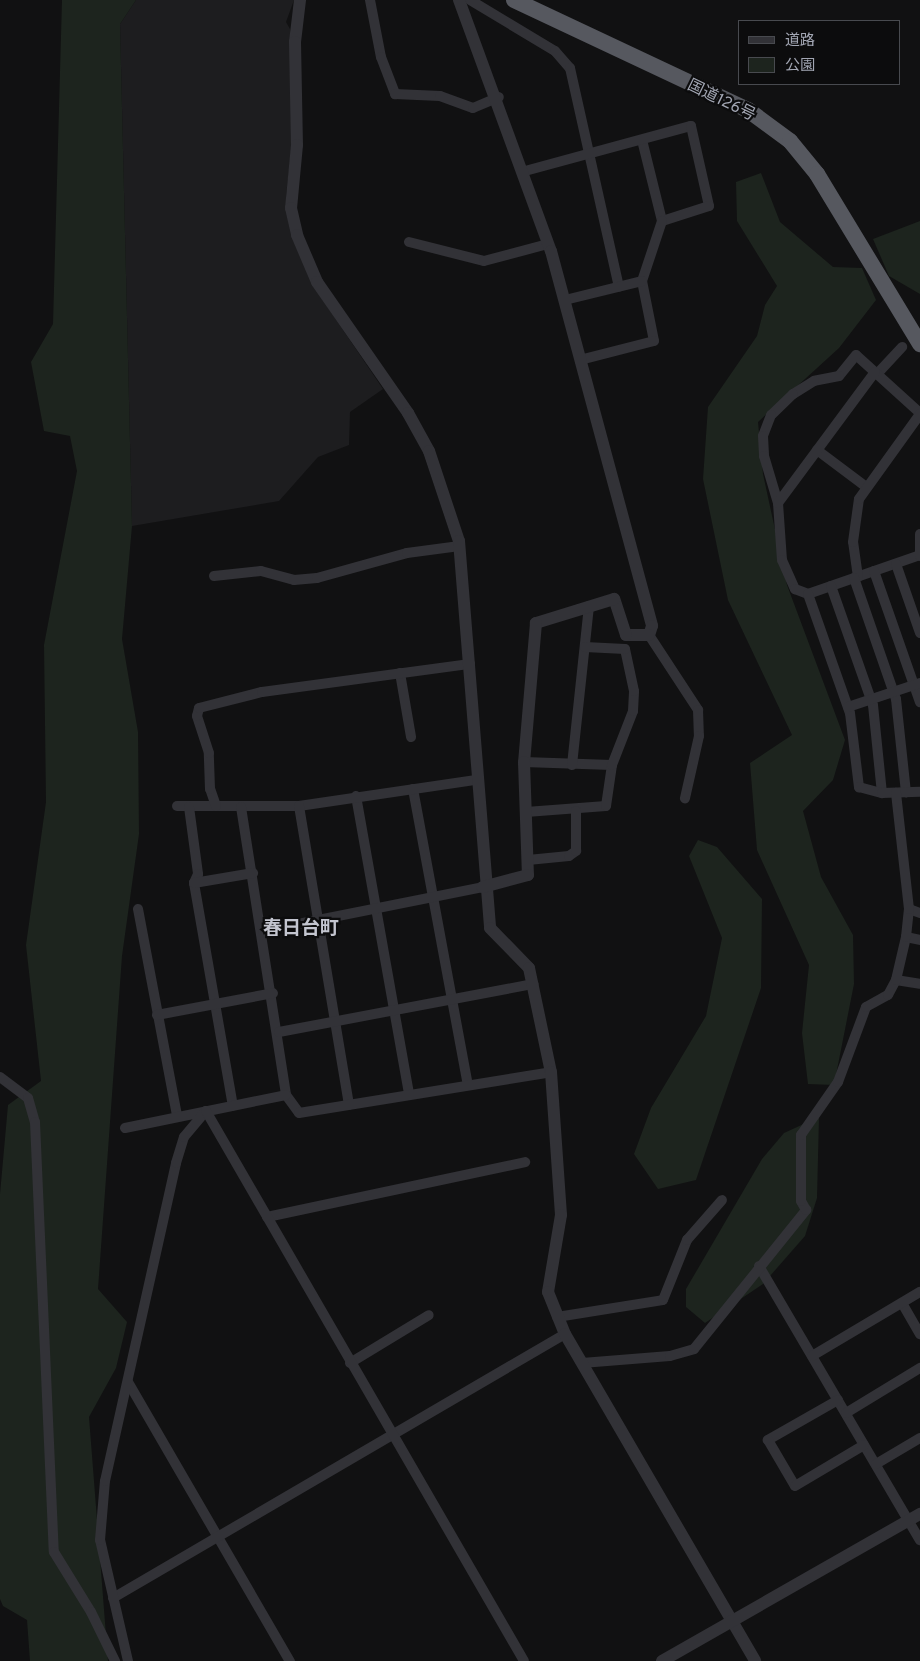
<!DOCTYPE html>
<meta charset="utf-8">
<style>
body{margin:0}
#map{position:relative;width:920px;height:1661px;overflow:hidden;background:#111112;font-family:Overpass,"Noto Sans JP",sans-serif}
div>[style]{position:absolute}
.built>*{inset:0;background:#1d1d1f}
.green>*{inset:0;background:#1d241e}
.minor>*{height:10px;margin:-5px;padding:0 5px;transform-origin:5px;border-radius:5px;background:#323237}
.tertiary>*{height:12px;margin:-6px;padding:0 6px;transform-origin:6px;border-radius:6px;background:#323237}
.trunk>*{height:16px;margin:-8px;padding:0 8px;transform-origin:8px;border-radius:8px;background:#56585f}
span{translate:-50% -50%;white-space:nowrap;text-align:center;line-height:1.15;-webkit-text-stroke:4.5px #0c0c0d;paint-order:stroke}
.street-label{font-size:16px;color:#a2a6b3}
.quarter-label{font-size:19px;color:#c3c5cf;font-weight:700}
.legend{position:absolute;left:738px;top:20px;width:162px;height:65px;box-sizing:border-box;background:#0c0c0d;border:1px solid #484a4f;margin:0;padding:6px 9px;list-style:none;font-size:15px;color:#a2a6b3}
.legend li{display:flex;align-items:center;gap:10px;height:25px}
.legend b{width:25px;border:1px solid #484a4f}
</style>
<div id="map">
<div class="built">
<i style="clip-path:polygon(136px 0,294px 0,286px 22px,290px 29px,293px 134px,286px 196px,318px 293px,383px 389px,350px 412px,349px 445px,318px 457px,279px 501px,132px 526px,120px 24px)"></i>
</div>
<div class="green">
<i style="clip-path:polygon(62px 0,136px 0,120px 24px,132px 526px,122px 639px,138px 732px,139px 834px,122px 956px,98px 1289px,127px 1322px,116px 1368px,89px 1417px,108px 1661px,30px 1661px,27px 1620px,3px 1606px,0 1599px,0 1194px,8px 1105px,41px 1081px,26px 945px,46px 802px,44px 645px,77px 471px,70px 436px,44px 431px,31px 362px,53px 324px)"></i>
<i style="clip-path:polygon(761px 173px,780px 222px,833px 267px,862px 268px,876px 300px,839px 348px,758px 422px,763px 474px,787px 585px,845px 740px,833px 780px,803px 811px,821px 877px,853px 935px,854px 984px,834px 1085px,808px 1084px,802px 1033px,809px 965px,757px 850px,750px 763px,792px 735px,728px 600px,703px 479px,708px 407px,757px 336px,765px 305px,777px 286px,737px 221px,736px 182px)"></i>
<i style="clip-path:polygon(920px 221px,920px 294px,889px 276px,873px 239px)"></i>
<i style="clip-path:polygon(698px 840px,717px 847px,762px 899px,761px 988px,696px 1180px,658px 1189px,634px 1154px,651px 1108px,706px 1016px,722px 938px,689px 856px)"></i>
<i style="clip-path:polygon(819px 1117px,817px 1198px,805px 1236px,763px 1284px,705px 1323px,686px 1307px,686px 1289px,762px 1159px,784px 1133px)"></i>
</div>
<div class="minor">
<i style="left:370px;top:0;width:58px;rotate:79.1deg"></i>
<i style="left:381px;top:57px;width:40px;rotate:69deg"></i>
<i style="left:395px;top:94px;width:45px;rotate:2.5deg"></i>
<i style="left:440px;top:96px;width:35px;rotate:20deg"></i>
<i style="left:473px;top:108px;width:28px;rotate:-23deg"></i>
<i style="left:470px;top:0;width:99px;rotate:31deg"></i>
<i style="left:555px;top:51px;width:23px;rotate:49deg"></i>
<i style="left:570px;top:68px;width:224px;rotate:77.4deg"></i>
<i style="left:642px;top:140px;width:83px;rotate:76.1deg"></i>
<i style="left:525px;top:171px;width:172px;rotate:-15.2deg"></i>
<i style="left:691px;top:126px;width:82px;rotate:77.3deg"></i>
<i style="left:709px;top:206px;width:49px;rotate:162.3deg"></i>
<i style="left:662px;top:221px;width:63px;rotate:108.4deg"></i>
<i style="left:642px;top:281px;width:61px;rotate:78.7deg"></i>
<i style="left:654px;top:341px;width:76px;rotate:165.6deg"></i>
<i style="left:409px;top:242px;width:77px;rotate:14.2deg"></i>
<i style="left:484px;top:261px;width:66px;rotate:-14.9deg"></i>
<i style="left:565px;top:300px;width:79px;rotate:-13.9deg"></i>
<i style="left:877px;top:374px;width:37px;rotate:-47deg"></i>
<i style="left:920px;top:413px;width:86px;rotate:-137.8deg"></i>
<i style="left:856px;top:355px;width:27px;rotate:129deg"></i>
<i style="left:839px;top:376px;width:25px;rotate:169deg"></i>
<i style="left:814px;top:381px;width:25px;rotate:148deg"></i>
<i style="left:793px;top:394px;width:30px;rotate:136deg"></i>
<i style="left:771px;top:415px;width:22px;rotate:111deg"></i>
<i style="left:763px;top:436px;width:20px;rotate:87deg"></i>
<i style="left:764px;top:456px;width:49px;rotate:73.4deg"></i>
<i style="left:778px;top:503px;width:57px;rotate:86deg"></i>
<i style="left:782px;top:560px;width:32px;rotate:66deg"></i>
<i style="left:795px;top:589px;width:14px;rotate:21deg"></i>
<i style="left:808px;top:594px;width:119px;rotate:-19.2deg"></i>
<i style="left:817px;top:450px;width:60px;rotate:36.9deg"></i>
<i style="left:778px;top:503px;width:163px;rotate:-53.5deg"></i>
<i style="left:920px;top:534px;width:22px;rotate:90deg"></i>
<i style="left:896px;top:564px;width:73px;rotate:70.8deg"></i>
<i style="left:874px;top:571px;width:139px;rotate:70.7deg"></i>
<i style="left:214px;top:576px;width:47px;rotate:-6.1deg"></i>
<i style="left:261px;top:571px;width:34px;rotate:15deg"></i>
<i style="left:294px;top:580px;width:23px;rotate:-5deg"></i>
<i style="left:317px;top:578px;width:93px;rotate:-15.5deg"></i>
<i style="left:407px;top:553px;width:53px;rotate:-7.5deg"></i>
<i style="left:858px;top:577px;width:35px;rotate:-98deg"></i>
<i style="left:853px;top:542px;width:43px;rotate:-82.1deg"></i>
<i style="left:859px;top:499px;width:105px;rotate:-54.3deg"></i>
<i style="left:854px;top:578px;width:128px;rotate:70.9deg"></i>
<i style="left:896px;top:699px;width:94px;rotate:83.9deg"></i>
<i style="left:831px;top:586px;width:126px;rotate:70.6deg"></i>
<i style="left:873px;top:705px;width:88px;rotate:84.2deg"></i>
<i style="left:808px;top:594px;width:126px;rotate:70.6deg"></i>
<i style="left:850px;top:713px;width:75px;rotate:83.1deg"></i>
<i style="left:859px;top:787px;width:24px;rotate:15deg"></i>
<i style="left:882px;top:793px;width:38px;rotate:-2deg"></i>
<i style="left:649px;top:635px;width:90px;rotate:56.8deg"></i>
<i style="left:698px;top:710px;width:26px;rotate:88deg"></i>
<i style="left:699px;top:736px;width:64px;rotate:102.7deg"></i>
<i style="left:400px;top:673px;width:65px;rotate:80.2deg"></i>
<i style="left:848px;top:707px;width:76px;rotate:-18.4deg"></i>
<i style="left:524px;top:762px;width:88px;rotate:2deg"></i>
<i style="left:572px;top:765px;width:160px;rotate:-83.9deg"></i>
<i style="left:413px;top:789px;width:301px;rotate:79.5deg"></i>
<i style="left:356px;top:796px;width:303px;rotate:79.9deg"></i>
<i style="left:177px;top:806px;width:122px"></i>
<i style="left:299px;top:806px;width:179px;rotate:-8.4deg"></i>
<i style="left:216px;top:806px;width:18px;rotate:-109deg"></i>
<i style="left:210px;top:789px;width:36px;rotate:-92deg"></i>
<i style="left:209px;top:753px;width:39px;rotate:-108deg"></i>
<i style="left:197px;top:716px;width:8px;rotate:-76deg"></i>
<i style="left:199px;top:708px;width:65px;rotate:-14.3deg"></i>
<i style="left:262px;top:692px;width:210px;rotate:-7.7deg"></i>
<i style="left:299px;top:806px;width:303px;rotate:80.5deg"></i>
<i style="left:189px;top:807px;width:68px;rotate:82.3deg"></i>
<i style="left:198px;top:874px;width:10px;rotate:114deg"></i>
<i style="left:194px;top:883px;width:226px;rotate:80.1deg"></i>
<i style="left:241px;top:807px;width:291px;rotate:81.1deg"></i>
<i style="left:286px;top:1095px;width:22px;rotate:54deg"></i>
<i style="left:299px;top:1113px;width:255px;rotate:-9.2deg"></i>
<i style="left:526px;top:812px;width:80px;rotate:-4.3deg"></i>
<i style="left:606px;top:806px;width:41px;rotate:-81.7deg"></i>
<i style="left:612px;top:765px;width:58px;rotate:-68.7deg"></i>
<i style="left:633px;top:711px;width:20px;rotate:-87deg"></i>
<i style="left:634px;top:691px;width:43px;rotate:-102.1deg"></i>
<i style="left:625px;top:649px;width:40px;rotate:-177.1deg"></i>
<i style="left:528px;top:860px;width:41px;rotate:-5.6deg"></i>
<i style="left:569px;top:856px;width:9px;rotate:-36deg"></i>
<i style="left:576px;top:851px;width:40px;rotate:-90deg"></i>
<i style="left:194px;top:883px;width:60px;rotate:-9.6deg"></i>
<i style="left:138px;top:909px;width:211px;rotate:79.3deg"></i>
<i style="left:909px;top:909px;width:12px;rotate:20deg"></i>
<i style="left:263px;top:931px;width:224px;rotate:-11.3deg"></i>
<i style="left:906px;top:937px;width:14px;rotate:12deg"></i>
<i style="left:896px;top:980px;width:24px;rotate:9deg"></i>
<i style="left:157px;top:1015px;width:118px;rotate:-10.7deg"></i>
<i style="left:279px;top:1032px;width:259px;rotate:-10.7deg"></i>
<i style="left:0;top:1077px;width:35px;rotate:37deg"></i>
<i style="left:28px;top:1098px;width:25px;rotate:74deg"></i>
<i style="left:35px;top:1122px;width:430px;rotate:87.5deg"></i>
<i style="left:54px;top:1552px;width:70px;rotate:58.3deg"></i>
<i style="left:91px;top:1612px;width:55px;rotate:63.9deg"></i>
<i style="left:125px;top:1128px;width:164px;rotate:-11.6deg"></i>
<i style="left:267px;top:1217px;width:264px;rotate:-12deg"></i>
<i style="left:759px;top:1266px;width:318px;rotate:59.6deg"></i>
<i style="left:902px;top:1303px;width:36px;rotate:60deg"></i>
<i style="left:557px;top:1317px;width:107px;rotate:-9.1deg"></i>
<i style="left:663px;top:1300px;width:65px;rotate:-68.2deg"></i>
<i style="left:687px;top:1240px;width:53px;rotate:-48.8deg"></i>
<i style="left:812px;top:1356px;width:126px;rotate:-30.7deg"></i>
<i style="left:350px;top:1363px;width:92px;rotate:-31.3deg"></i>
<i style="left:582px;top:1363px;width:88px;rotate:-4.5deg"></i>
<i style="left:670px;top:1356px;width:25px;rotate:-16deg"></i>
<i style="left:694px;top:1349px;width:179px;rotate:-51.1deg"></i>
<i style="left:806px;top:1210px;width:10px;rotate:-119deg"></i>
<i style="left:801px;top:1201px;width:66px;rotate:-90deg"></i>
<i style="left:801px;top:1135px;width:65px;rotate:-55.1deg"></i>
<i style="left:838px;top:1082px;width:80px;rotate:-69.5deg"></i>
<i style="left:866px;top:1007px;width:25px;rotate:-29deg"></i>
<i style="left:888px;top:995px;width:17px;rotate:-62deg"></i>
<i style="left:896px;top:980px;width:44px;rotate:-76.9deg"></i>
<i style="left:906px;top:937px;width:28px;rotate:-84deg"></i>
<i style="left:909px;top:909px;width:117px;rotate:-96.4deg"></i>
<i style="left:128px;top:1382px;width:323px;rotate:59.9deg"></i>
<i style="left:838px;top:1400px;width:81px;rotate:150.3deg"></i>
<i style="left:768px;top:1440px;width:53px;rotate:59.6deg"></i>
<i style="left:795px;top:1486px;width:80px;rotate:-30.7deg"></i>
<i style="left:846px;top:1413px;width:87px;rotate:-31.3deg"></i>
<i style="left:876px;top:1464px;width:51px;rotate:-30.6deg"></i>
<i style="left:113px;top:1598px;width:523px;rotate:-30.29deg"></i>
<i style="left:128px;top:1661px;width:124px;rotate:-103deg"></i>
<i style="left:100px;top:1540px;width:59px;rotate:-85.2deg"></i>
<i style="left:105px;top:1481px;width:326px;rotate:-77.4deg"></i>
<i style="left:176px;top:1163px;width:27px;rotate:-73deg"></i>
<i style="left:184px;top:1137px;width:34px;rotate:-50deg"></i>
<i style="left:206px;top:1111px;width:635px;rotate:59.96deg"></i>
</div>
<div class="tertiary">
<i style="left:300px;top:0;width:42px;rotate:96.8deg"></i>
<i style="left:295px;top:42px;width:103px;rotate:88.9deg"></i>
<i style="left:297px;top:145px;width:63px;rotate:95.4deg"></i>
<i style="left:291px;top:208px;width:28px;rotate:77deg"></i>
<i style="left:297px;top:235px;width:51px;rotate:66.9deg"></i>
<i style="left:317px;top:282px;width:160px;rotate:55.2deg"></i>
<i style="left:408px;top:413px;width:43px;rotate:61.1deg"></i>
<i style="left:429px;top:451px;width:95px;rotate:71.6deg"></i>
<i style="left:459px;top:541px;width:388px;rotate:85.4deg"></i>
<i style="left:490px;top:928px;width:56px;rotate:45.7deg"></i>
<i style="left:529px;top:968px;width:106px;rotate:78.1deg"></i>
<i style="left:551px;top:1072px;width:143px;rotate:86deg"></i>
<i style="left:561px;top:1215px;width:78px;rotate:99.6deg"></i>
<i style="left:548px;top:1292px;width:45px;rotate:68deg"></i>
<i style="left:565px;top:1334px;width:378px;rotate:59.8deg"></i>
<i style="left:459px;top:0;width:267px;rotate:69.9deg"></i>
<i style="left:551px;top:251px;width:388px;rotate:74.9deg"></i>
<i style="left:652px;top:626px;width:9px;rotate:108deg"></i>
<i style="left:649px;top:635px;width:23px;rotate:180deg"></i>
<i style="left:626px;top:635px;width:38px;rotate:-108deg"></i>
<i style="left:614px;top:599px;width:82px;rotate:162.9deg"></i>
<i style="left:536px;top:623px;width:140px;rotate:94.9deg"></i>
<i style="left:524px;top:762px;width:113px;rotate:88deg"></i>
<i style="left:528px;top:875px;width:47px;rotate:165.1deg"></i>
<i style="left:662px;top:1661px;width:297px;rotate:-29.7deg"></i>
</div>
<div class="trunk">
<i style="left:514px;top:0;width:259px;rotate:25.2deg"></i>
<i style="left:748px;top:110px;width:52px;rotate:36.4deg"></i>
<i style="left:790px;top:141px;width:43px;rotate:50.7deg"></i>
<i style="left:817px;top:174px;width:199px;rotate:58.8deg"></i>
</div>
<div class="street-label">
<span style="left:721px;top:101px;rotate:26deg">国道126号</span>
</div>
<div class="quarter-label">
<span style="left:301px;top:930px">春日台町</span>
</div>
<ul class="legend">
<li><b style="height:6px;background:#323237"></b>道路</li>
<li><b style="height:14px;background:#1d241e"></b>公園</li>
</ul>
</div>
